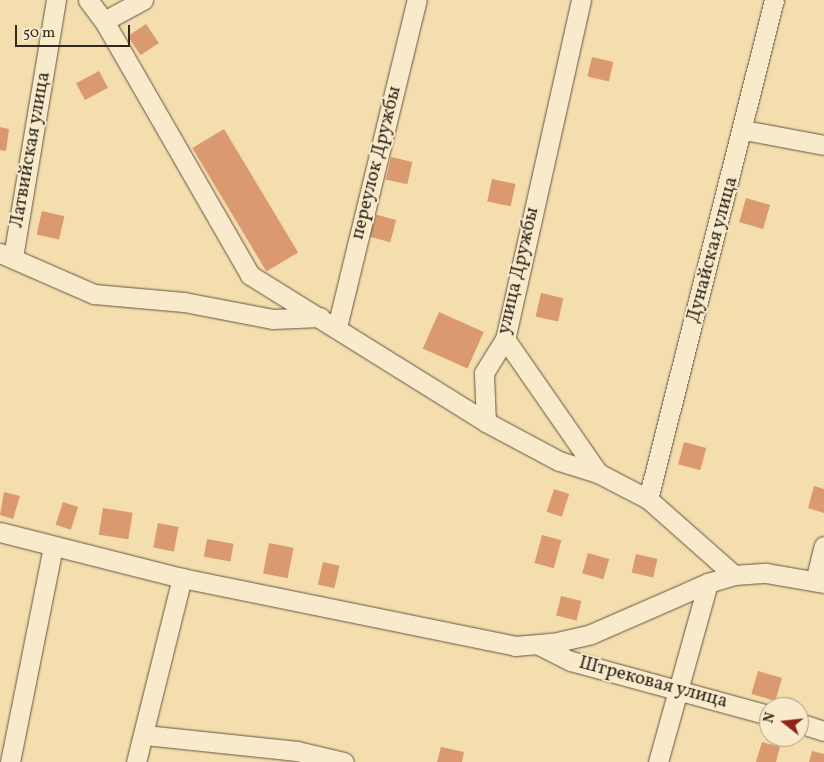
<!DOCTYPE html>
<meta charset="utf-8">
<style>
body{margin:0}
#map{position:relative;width:824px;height:762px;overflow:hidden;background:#f4deae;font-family:Vollkorn,serif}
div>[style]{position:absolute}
.building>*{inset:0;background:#db9970;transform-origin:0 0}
.roads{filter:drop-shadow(0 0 1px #625643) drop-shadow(0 0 1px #625643)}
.minor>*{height:19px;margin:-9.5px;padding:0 9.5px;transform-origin:9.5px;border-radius:9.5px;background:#f8eaca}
span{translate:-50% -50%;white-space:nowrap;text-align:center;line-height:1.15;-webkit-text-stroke:4px #f8eaca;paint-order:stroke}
.street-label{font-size:19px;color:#31281f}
.north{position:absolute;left:759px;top:697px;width:50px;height:50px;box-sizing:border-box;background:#f8eaca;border:1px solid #a89c86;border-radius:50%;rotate:286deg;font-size:14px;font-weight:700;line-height:20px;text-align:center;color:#31281f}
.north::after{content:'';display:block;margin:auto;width:18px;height:22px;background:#8f2418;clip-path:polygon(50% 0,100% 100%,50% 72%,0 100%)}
.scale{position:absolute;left:15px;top:25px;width:115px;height:22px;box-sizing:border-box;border:2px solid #31281f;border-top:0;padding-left:6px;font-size:15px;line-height:18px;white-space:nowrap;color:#31281f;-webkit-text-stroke:4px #f8eaca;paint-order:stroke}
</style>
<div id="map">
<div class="building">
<i style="left:146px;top:24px;width:23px;height:22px;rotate:56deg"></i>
<i style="left:592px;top:57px;width:22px;height:20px;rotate:13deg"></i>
<i style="left:99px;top:71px;width:19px;height:26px;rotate:62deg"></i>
<i style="clip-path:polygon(0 127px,9px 129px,6px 151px,0 150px)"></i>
<i style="left:224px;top:129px;width:144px;height:37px;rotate:59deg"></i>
<i style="left:391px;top:157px;width:22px;height:23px;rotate:13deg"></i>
<i style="left:492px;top:179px;width:24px;height:23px;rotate:12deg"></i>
<i style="left:746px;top:198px;width:25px;height:25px;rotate:16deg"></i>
<i style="left:42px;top:211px;width:23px;height:24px;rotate:13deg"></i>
<i style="left:374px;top:214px;width:23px;height:23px;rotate:15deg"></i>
<i style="left:541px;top:293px;width:23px;height:24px;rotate:13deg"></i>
<i style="left:439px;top:312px;width:49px;height:40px;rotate:24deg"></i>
<i style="left:684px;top:442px;width:23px;height:23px;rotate:15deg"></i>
<i style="clip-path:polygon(814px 486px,824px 489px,824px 513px,808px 508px)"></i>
<i style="left:554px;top:489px;width:16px;height:24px;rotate:18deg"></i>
<i style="clip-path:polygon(4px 492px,20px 496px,13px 519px,0 515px)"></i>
<i style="left:63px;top:502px;width:16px;height:24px;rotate:18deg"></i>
<i style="left:103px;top:508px;width:30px;height:27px;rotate:9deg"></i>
<i style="left:158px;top:523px;width:21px;height:25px;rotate:11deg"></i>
<i style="left:542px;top:535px;width:20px;height:29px;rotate:15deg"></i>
<i style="left:207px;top:539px;width:27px;height:18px;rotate:10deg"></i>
<i style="left:269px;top:543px;width:25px;height:31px;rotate:11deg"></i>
<i style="left:588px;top:553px;width:22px;height:21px;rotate:16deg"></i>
<i style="left:636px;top:554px;width:22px;height:19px;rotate:13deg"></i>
<i style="left:323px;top:562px;width:17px;height:23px;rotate:13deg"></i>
<i style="left:561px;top:596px;width:21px;height:20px;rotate:14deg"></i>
<i style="left:758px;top:671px;width:25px;height:24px;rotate:16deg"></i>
<i style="clip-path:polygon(762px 742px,780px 747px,776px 762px,756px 762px)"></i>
<i style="clip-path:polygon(441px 747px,464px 752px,462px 762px,437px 762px)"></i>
<i style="clip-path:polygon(812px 751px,824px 754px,824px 762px,809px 762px)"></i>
</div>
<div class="roads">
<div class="minor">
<i style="left:88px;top:0;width:26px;rotate:53deg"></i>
<i style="left:143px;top:0;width:44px;rotate:151.7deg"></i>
<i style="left:104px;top:21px;width:293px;rotate:60.1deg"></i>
<i style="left:250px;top:275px;width:278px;rotate:31.9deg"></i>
<i style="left:581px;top:0;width:347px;rotate:102.6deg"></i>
<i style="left:505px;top:339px;width:40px;rotate:122deg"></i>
<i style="left:484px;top:373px;width:49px;rotate:87.7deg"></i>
<i style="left:486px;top:422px;width:83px;rotate:28.1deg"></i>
<i style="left:559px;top:461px;width:41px;rotate:17.1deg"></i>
<i style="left:598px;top:473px;width:56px;rotate:27.5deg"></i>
<i style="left:648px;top:499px;width:115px;rotate:41.5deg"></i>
<i style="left:744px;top:130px;width:81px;rotate:10.6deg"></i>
<i style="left:0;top:253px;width:103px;rotate:23.6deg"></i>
<i style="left:94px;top:294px;width:90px;rotate:5.1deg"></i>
<i style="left:184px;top:302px;width:91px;rotate:10.8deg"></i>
<i style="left:273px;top:319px;width:47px;rotate:-2.4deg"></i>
<i style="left:13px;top:257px;width:261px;rotate:-80.5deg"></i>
<i style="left:337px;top:327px;width:337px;rotate:-76.3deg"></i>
<i style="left:505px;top:339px;width:163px;rotate:55.2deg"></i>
<i style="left:648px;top:499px;width:515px;rotate:-75.83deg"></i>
<i style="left:0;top:532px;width:188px;rotate:14.2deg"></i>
<i style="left:182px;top:578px;width:340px;rotate:11.5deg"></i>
<i style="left:515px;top:646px;width:38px;rotate:-5deg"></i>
<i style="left:553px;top:643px;width:39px;rotate:-13deg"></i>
<i style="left:591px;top:634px;width:128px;rotate:-23.6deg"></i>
<i style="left:815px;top:581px;width:36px;rotate:-76deg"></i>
<i style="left:539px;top:645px;width:36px;rotate:27deg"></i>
<i style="left:571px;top:661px;width:205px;rotate:15.3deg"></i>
<i style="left:799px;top:723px;width:26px;rotate:18deg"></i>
<i style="left:145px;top:735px;width:153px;rotate:6deg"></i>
<i style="left:297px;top:751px;width:48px;rotate:13.2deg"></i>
<i style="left:10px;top:762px;width:220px;rotate:-78.7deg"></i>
<i style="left:136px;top:762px;width:190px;rotate:-76deg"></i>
<i style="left:658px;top:762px;width:186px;rotate:-74.4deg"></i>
<i style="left:708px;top:583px;width:27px;rotate:-17deg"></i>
<i style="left:734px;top:575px;width:32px;rotate:-4deg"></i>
<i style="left:766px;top:573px;width:59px;rotate:9.8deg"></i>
</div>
</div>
<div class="street-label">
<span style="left:31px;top:150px;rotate:-80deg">Латвийская улица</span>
<span style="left:377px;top:163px;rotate:-76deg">переулок Дружбы</span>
<span style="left:713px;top:250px;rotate:-75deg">Дунайская улица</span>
<span style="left:519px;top:271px;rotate:-77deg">улица Дружбы</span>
<span style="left:653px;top:683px;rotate:15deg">Штрековая улица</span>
</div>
<div class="north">N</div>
<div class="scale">50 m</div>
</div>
